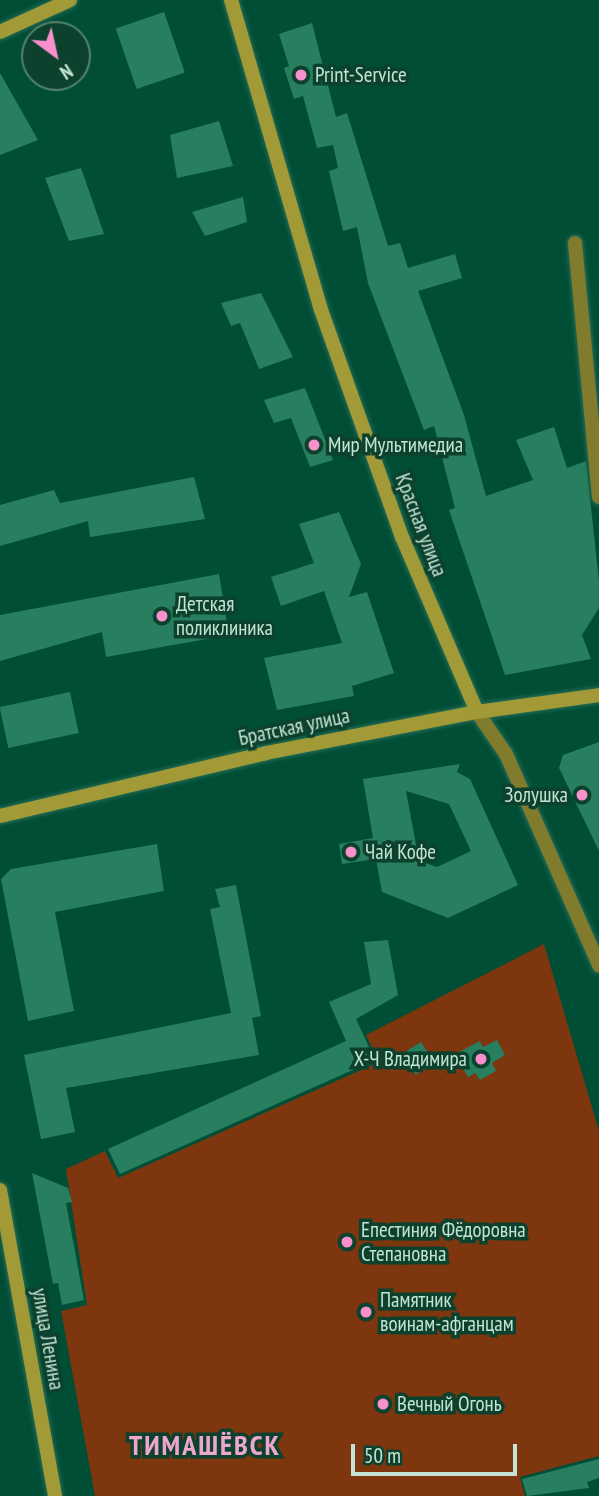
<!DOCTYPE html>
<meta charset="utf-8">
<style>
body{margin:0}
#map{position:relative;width:599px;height:1496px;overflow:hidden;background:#004e36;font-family:"PT Sans Narrow",sans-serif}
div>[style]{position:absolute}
.green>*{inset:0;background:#7d360d}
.building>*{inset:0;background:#287f60;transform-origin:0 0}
.roads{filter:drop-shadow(0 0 2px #276c56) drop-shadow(0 0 2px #276c56)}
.street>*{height:14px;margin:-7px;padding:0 7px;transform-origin:7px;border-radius:7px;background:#817b2d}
.secondary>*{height:14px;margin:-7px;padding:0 7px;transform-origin:7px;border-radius:7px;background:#a19a36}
.dots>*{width:19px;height:19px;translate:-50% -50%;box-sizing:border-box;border:4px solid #0c412e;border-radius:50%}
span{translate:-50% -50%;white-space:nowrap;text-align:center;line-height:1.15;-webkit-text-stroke:7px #0c412e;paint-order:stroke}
.poi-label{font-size:21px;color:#c4e3d4}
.left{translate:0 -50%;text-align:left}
.right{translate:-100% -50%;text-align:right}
.street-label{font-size:21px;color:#c4e3d4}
.district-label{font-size:28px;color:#eea5ce;font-weight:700;letter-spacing:2px}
.north{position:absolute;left:21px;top:21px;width:70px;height:70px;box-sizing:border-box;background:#0c412e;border:2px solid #568270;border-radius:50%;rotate:147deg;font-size:19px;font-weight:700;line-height:28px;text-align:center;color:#c4e3d4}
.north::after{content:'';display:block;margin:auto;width:24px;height:32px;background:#f890cc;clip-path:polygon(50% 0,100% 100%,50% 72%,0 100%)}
.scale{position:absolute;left:351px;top:1444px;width:166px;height:32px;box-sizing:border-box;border:4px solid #c4e3d4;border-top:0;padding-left:9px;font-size:21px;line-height:24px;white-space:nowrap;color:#c4e3d4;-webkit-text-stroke:5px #0c412e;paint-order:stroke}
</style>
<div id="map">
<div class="green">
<i style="clip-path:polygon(544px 944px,599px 1131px,599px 1456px,520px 1477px,525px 1496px,95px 1496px,61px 1311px,87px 1305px,66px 1169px,105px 1151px,118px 1178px,379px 1062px,366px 1035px)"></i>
</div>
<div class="building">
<i style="left:164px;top:12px;width:64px;height:51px;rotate:71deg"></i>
<i style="clip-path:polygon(312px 23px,336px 117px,347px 113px,388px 246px,400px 243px,408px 268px,455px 254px,462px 278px,418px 291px,464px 415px,486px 496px,533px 480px,516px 440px,554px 427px,567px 468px,586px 461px,599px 581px,599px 608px,582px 635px,591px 659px,505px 675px,449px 510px,455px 508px,434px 426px,424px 430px,368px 283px,357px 227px,343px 231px,329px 171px,338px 168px,333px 145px,317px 148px,303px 96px,294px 99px,284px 68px,289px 66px,279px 34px)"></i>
<i style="clip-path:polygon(0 73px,38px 140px,0 155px)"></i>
<i style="clip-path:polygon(219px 121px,233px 166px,177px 178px,170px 135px)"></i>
<i style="clip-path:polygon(81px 168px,104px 234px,69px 241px,45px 178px)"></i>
<i style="clip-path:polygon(243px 197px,247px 222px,205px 236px,192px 212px)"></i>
<i style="clip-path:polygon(261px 293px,293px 357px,259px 369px,240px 323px,231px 326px,221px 303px)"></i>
<i style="clip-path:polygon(305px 388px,333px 460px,310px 467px,291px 418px,274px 423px,264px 400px)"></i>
<i style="clip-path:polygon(194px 477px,205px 519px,90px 537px,88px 521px,0 546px,0 505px,54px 490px,60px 503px)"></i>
<i style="clip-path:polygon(339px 512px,361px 564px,349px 597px,367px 592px,394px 673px,352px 686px,354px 696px,277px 710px,264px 658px,342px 643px,324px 591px,281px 606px,271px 577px,314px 563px,299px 524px)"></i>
<i style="clip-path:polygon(219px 574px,229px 635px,106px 657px,102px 632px,0 661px,0 615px)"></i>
<i style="left:70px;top:692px;width:42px;height:72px;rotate:78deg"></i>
<i style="clip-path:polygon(599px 742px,599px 851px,559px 768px,563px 755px)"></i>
<i style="clip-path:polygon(evenodd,460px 764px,457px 772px,470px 779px,518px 885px,448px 918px,382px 892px,376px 859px,342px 864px,339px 844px,373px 838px,363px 779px,460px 764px,406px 791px,449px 804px,471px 851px,437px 867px,419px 861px,406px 791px)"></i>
<i style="clip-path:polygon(157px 844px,164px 891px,55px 912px,74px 1011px,28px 1021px,1px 879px,11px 869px)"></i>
<i style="clip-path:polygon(236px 885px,261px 1016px,252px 1018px,259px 1055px,66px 1088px,75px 1132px,41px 1139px,24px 1055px,231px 1013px,210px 909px,220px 907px,215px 889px)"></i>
<i style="clip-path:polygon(388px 940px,398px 995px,356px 1019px,375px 1060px,120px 1174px,108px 1149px,346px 1041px,329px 1002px,371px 984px,364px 942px)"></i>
<i style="clip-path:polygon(497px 1040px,505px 1055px,492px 1063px,496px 1071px,480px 1080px,475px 1073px,468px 1077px,455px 1054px,480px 1041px,483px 1047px)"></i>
<i style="left:421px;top:1042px;width:25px;height:22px;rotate:58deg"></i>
<i style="clip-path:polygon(32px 1173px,68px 1188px,72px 1202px,66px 1203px,84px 1300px,62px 1305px,58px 1283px,53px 1284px)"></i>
<i style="clip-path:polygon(599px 1459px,599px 1478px,587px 1482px,589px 1488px,527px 1496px,522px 1479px)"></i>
</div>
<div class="roads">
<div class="street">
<i style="left:575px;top:243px;width:255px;rotate:84.6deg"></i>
<i style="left:477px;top:712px;width:51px;rotate:55.4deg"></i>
<i style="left:506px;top:754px;width:231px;rotate:66.2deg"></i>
</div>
<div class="secondary">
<i style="left:231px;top:0;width:320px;rotate:73.8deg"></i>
<i style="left:320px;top:307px;width:244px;rotate:70.4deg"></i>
<i style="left:402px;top:537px;width:190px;rotate:66.8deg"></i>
<i style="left:0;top:32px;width:77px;rotate:-24.6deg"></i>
<i style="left:0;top:816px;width:273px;rotate:-13.3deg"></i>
<i style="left:266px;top:753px;width:215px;rotate:-11deg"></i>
<i style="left:477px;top:712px;width:123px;rotate:-7.9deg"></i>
<i style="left:0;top:1190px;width:311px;rotate:79.8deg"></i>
</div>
</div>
<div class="dots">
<i style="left:301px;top:75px;background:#f890cc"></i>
<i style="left:314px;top:445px;background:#f890cc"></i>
<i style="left:162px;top:616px;background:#f890cc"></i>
<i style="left:582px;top:795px;background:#f890cc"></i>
<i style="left:351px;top:852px;background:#f890cc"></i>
<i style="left:481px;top:1059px;background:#f890cc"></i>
<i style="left:347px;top:1242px;background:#f890cc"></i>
<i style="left:366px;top:1312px;background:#f890cc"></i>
<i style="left:383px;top:1404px;background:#f890cc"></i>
</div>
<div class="poi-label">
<span class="left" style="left:315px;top:75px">Print-Service</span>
<span class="left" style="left:328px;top:445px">Мир Мультимедиа</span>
<span class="left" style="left:176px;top:616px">Детская<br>поликлиника</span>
<span class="right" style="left:568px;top:795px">Золушка</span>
<span class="left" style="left:365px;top:852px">Чай Кофе</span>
<span class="right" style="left:467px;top:1059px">Х-Ч Владимира</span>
<span class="left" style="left:361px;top:1242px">Епестиния Фёдоровна<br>Степановна</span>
<span class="left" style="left:380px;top:1312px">Памятник<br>воинам-афганцам</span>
<span class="left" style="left:397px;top:1404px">Вечный Огонь</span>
</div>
<div class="street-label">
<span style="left:421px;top:525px;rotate:69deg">Красная улица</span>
<span style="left:294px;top:727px;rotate:-12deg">Братская улица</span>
<span style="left:48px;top:1339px;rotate:80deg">улица Ленина</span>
</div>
<div class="district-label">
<span style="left:205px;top:1445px">ТИМАШЁВСК</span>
</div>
<div class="north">N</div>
<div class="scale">50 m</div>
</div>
